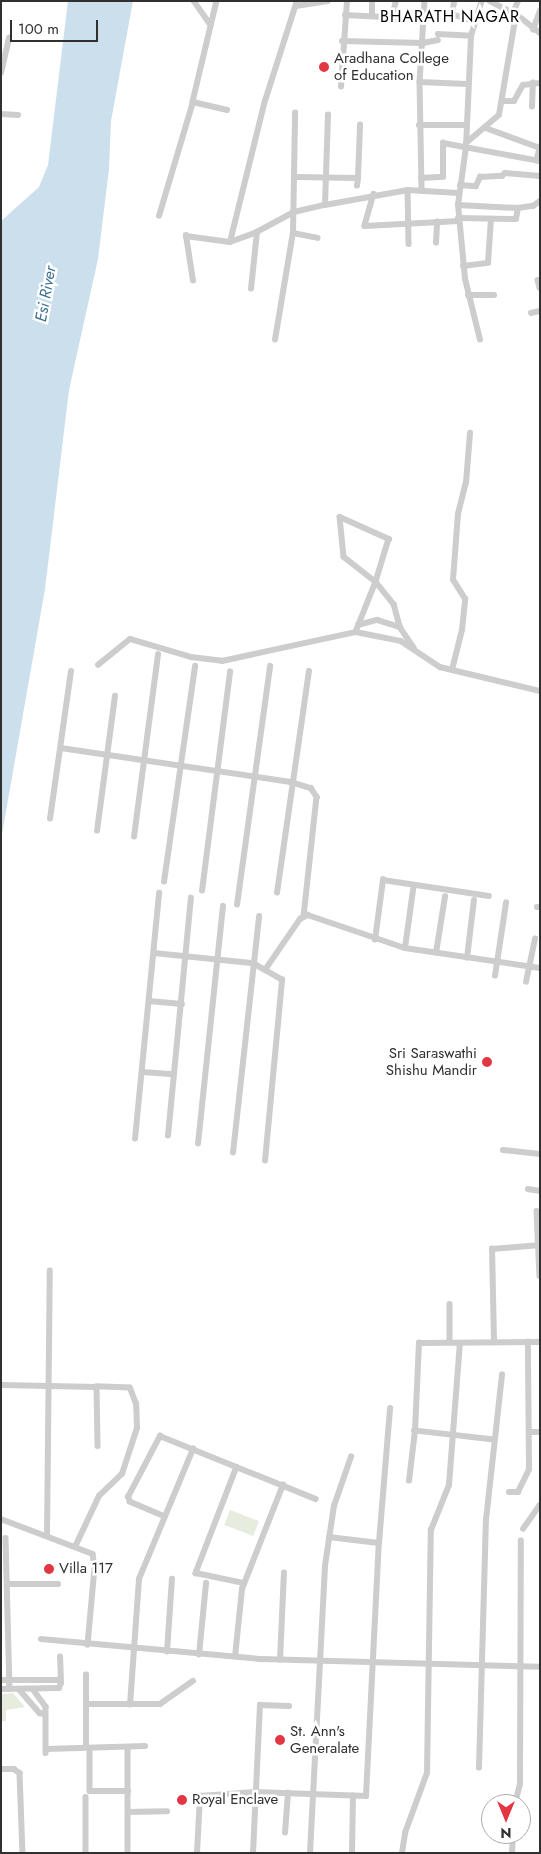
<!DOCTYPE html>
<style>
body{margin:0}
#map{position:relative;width:541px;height:1854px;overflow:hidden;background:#fff;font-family:Jost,sans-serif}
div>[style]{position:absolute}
.green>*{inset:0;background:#e6ecde;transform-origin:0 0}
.water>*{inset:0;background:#cbdfec}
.street>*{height:5.5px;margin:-2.75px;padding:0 2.75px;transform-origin:2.75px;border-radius:2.75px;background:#cdcdcd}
.dots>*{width:14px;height:14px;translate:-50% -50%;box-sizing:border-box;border:2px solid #fff;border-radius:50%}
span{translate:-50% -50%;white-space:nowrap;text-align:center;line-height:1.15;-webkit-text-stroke:5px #fff;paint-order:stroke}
.poi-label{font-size:15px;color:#303030}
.left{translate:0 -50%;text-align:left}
.right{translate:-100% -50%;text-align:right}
.neighbourhood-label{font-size:16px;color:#000;letter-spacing:1px}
.water-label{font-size:16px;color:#3f7191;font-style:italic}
.frame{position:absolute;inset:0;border:2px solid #303030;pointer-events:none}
.north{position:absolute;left:481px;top:1794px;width:50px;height:50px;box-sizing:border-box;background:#fff;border:1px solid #acacac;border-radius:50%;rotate:180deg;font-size:14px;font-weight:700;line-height:20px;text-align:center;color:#303030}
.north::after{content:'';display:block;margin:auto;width:18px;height:22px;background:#e23743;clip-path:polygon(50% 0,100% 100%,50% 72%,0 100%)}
.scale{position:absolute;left:10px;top:20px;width:88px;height:22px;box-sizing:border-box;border:2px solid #303030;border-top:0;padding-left:6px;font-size:15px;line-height:18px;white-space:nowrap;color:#303030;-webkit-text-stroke:4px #fff;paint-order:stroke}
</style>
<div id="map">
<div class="green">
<i style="left:230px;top:1510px;width:31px;height:16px;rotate:21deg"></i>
<i style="clip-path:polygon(13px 1693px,25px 1707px,6px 1710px,6px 1721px,1px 1721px,1px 1694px)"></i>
</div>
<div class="water">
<i style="clip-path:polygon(68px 1px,133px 1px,111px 121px,109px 169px,98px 259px,69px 390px,45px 589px,1px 840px,1px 221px,39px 187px,48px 165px)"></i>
</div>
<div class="street">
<i style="left:194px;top:1px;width:29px;rotate:55deg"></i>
<i style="left:217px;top:1px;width:104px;rotate:103.4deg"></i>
<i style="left:193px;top:102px;width:35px;rotate:13deg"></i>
<i style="left:425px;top:1px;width:81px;rotate:93.5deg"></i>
<i style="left:420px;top:82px;width:46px;rotate:2.5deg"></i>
<i style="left:455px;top:1px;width:13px;rotate:103deg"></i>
<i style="left:452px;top:14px;width:23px;rotate:18deg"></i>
<i style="left:490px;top:1px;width:29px;rotate:27deg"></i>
<i style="left:516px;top:14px;width:31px;rotate:38deg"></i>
<i style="left:296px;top:6px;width:32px;rotate:-9deg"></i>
<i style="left:513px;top:13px;width:13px;rotate:-67deg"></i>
<i style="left:345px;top:15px;width:78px;rotate:2.9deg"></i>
<i style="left:372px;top:16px;width:15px;rotate:-90deg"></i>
<i style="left:392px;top:17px;width:16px;rotate:-76deg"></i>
<i style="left:533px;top:30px;width:20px;rotate:-70deg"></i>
<i style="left:438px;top:34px;width:33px;rotate:3deg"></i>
<i style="left:342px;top:41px;width:81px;rotate:1.4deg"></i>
<i style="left:423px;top:43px;width:15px;rotate:-11deg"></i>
<i style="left:1px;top:73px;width:36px;rotate:-77deg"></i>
<i style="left:420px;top:82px;width:109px;rotate:88.9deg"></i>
<i style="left:341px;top:87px;width:86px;rotate:-86deg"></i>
<i style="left:502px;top:101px;width:12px"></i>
<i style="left:514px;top:101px;width:18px;rotate:-61deg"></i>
<i style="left:523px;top:85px;width:17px;rotate:-7deg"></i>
<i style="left:532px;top:107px;width:24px;rotate:-88deg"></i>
<i style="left:1px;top:114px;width:17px;rotate:3deg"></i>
<i style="left:419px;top:125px;width:47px"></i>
<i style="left:486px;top:128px;width:58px;rotate:20.3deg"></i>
<i style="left:540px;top:148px;width:13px;rotate:103deg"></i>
<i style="left:466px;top:143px;width:43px;rotate:-40.3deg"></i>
<i style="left:499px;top:115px;width:102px;rotate:-80.4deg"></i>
<i style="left:296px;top:177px;width:62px;rotate:0.9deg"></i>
<i style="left:358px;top:178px;width:53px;rotate:-87.8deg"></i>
<i style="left:421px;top:178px;width:22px;rotate:-3deg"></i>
<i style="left:443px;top:177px;width:34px;rotate:-90deg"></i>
<i style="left:443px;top:143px;width:99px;rotate:10.5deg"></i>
<i style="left:460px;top:185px;width:16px;rotate:4deg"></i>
<i style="left:476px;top:186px;width:10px;rotate:-66deg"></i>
<i style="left:480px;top:177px;width:22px;rotate:-3deg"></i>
<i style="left:502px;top:176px;width:4px;rotate:-45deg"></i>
<i style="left:505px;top:173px;width:35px;rotate:5deg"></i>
<i style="left:357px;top:186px;width:8px;rotate:-83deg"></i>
<i style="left:408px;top:190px;width:54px;rotate:88.9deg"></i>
<i style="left:374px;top:194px;width:33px;rotate:106deg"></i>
<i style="left:365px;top:226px;width:94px;rotate:-3deg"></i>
<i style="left:325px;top:205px;width:90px;rotate:-88.1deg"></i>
<i style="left:458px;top:205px;width:60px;rotate:2.9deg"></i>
<i style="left:518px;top:208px;width:15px;rotate:-8deg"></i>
<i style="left:533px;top:206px;width:9px;rotate:-36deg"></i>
<i style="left:159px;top:216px;width:119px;rotate:-73.4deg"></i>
<i style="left:458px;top:218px;width:58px;rotate:1deg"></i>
<i style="left:516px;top:219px;width:11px;rotate:-80deg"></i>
<i style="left:293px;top:233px;width:25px;rotate:11deg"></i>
<i style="left:230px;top:242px;width:145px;rotate:-76.1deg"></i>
<i style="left:265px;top:101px;width:105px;rotate:-72.3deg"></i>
<i style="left:436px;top:243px;width:21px;rotate:-87deg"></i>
<i style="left:463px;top:266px;width:25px;rotate:-7deg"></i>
<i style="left:488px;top:263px;width:44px;rotate:-86.1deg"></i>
<i style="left:538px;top:280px;width:8px;rotate:76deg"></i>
<i style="left:193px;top:281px;width:46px;rotate:-98.8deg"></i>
<i style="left:186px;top:236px;width:44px;rotate:7.8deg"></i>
<i style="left:230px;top:242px;width:29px;rotate:-20deg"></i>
<i style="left:257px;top:232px;width:42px;rotate:-28.4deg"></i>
<i style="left:294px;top:212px;width:32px;rotate:-13deg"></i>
<i style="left:325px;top:205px;width:84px;rotate:-10.2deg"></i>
<i style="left:408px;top:190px;width:50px;rotate:3.4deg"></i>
<i style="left:251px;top:289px;width:57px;rotate:-84deg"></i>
<i style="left:468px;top:295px;width:26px"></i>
<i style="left:531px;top:313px;width:9px;rotate:-13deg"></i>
<i style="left:275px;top:340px;width:109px;rotate:-80.5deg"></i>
<i style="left:293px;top:233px;width:120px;rotate:-89deg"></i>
<i style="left:480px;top:340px;width:63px;rotate:-103.8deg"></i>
<i style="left:465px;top:279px;width:74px;rotate:-95.4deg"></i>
<i style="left:458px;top:205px;width:59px;rotate:-82.1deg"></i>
<i style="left:466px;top:147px;width:111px;rotate:-87.4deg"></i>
<i style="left:471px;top:36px;width:37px;rotate:-73deg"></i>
<i style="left:340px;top:517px;width:40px;rotate:84.3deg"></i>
<i style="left:344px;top:557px;width:41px;rotate:38deg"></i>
<i style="left:376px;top:582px;width:54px;rotate:111.8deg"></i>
<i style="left:356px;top:632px;width:46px;rotate:11.3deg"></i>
<i style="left:401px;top:641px;width:47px;rotate:33.7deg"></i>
<i style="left:440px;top:667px;width:103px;rotate:13.5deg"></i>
<i style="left:340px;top:517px;width:54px;rotate:24.2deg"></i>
<i style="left:389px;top:539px;width:45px;rotate:106.8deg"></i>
<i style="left:376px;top:582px;width:28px;rotate:51deg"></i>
<i style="left:394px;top:604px;width:24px;rotate:75deg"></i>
<i style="left:400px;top:627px;width:25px;rotate:56deg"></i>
<i style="left:358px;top:625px;width:20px;rotate:-15deg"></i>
<i style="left:377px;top:620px;width:24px;rotate:17deg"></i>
<i style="left:98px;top:665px;width:41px;rotate:-39.1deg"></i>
<i style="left:130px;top:639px;width:64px;rotate:16.4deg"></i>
<i style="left:191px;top:657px;width:31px;rotate:7deg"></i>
<i style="left:222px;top:661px;width:137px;rotate:-12.2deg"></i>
<i style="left:452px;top:670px;width:41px;rotate:-76deg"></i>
<i style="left:462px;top:630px;width:31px;rotate:-84deg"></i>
<i style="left:465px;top:599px;width:22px;rotate:-122deg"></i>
<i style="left:453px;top:580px;width:66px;rotate:-85.7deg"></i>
<i style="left:458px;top:514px;width:32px;rotate:-76deg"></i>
<i style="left:466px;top:483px;width:50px;rotate:-85.4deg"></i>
<i style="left:61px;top:748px;width:232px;rotate:8.4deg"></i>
<i style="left:291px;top:782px;width:21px;rotate:17deg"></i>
<i style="left:311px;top:788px;width:11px;rotate:56deg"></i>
<i style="left:317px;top:797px;width:120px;rotate:96.2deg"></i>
<i style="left:50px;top:819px;width:149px;rotate:-81.9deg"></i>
<i style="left:97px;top:831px;width:136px;rotate:-82.4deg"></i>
<i style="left:134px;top:837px;width:184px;rotate:-82.5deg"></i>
<i style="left:164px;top:882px;width:218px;rotate:-81.8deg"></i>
<i style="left:202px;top:891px;width:221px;rotate:-82.7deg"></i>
<i style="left:277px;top:893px;width:224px;rotate:-81.8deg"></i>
<i style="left:237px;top:905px;width:241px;rotate:-82.1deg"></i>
<i style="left:537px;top:907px;width:3px"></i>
<i style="left:375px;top:940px;width:61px;rotate:-82.4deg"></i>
<i style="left:383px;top:880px;width:107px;rotate:8.6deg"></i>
<i style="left:405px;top:948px;width:59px;rotate:-82.1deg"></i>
<i style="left:154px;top:953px;width:100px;rotate:5.8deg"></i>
<i style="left:253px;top:963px;width:14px;rotate:30deg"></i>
<i style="left:265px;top:970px;width:62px;rotate:-55.5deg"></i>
<i style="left:300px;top:919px;width:9px;rotate:-27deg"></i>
<i style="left:308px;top:915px;width:102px;rotate:18.8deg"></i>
<i style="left:405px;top:948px;width:136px;rotate:8.4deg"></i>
<i style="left:436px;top:953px;width:57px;rotate:-80.9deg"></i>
<i style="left:467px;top:958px;width:58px;rotate:-83.1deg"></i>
<i style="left:495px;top:976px;width:74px;rotate:-81.4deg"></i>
<i style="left:526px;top:982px;width:44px;rotate:-78.2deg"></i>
<i style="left:149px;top:1001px;width:33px;rotate:5deg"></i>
<i style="left:142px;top:1072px;width:32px;rotate:4deg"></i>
<i style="left:168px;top:1136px;width:239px;rotate:-84.5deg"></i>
<i style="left:135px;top:1139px;width:247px;rotate:-84.4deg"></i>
<i style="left:198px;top:1144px;width:239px;rotate:-84deg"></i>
<i style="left:503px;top:1150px;width:37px;rotate:6deg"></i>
<i style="left:233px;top:1153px;width:238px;rotate:-83.7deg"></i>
<i style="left:265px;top:1161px;width:182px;rotate:-84.6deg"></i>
<i style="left:282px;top:980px;width:20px;rotate:-150deg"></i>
<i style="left:528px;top:1189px;width:12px;rotate:9deg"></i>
<i style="left:537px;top:1211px;width:65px;rotate:87.4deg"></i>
<i style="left:450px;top:1304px;width:38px;rotate:90deg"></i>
<i style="left:494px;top:1342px;width:93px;rotate:-91.2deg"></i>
<i style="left:492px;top:1249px;width:48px;rotate:-4.8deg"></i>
<i style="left:1px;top:1385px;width:96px;rotate:1.2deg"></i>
<i style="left:97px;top:1387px;width:59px;rotate:89deg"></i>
<i style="left:530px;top:1432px;width:10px"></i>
<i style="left:494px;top:1440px;width:80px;rotate:-173.5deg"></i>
<i style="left:415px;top:1431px;width:88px;rotate:-87.4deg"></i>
<i style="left:419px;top:1343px;width:121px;rotate:-0.5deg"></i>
<i style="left:237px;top:1467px;width:114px;rotate:111.1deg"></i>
<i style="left:196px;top:1573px;width:49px;rotate:11.8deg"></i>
<i style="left:409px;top:1481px;width:50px;rotate:-83.2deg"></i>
<i style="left:509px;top:1492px;width:9px"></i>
<i style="left:518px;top:1492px;width:25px;rotate:-64deg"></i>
<i style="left:529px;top:1469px;width:127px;rotate:-90.5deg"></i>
<i style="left:165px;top:1517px;width:38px;rotate:-157deg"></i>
<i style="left:130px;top:1502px;width:5px;rotate:-112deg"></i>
<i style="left:128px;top:1497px;width:69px;rotate:-62.3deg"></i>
<i style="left:160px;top:1436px;width:168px;rotate:22deg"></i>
<i style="left:1px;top:1519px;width:98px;rotate:20.8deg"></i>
<i style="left:93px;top:1554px;width:14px;rotate:82deg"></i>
<i style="left:95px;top:1568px;width:77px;rotate:95.2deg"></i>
<i style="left:523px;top:1529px;width:29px;rotate:-55deg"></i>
<i style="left:47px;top:1536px;width:265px;rotate:-89.4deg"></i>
<i style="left:329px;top:1537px;width:50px;rotate:6.8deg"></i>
<i style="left:6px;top:1538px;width:151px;rotate:88.5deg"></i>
<i style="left:75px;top:1547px;width:56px;rotate:-64.8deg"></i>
<i style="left:99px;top:1496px;width:32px;rotate:-44deg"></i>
<i style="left:122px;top:1474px;width:48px;rotate:-71.9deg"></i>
<i style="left:137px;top:1428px;width:24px;rotate:-92deg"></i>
<i style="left:136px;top:1404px;width:17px;rotate:-111deg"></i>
<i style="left:130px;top:1388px;width:33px;rotate:-178deg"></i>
<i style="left:8px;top:1584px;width:50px"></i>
<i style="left:41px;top:1639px;width:222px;rotate:5.2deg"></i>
<i style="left:262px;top:1659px;width:278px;rotate:1.6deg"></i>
<i style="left:167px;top:1652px;width:73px;rotate:-86.1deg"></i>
<i style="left:199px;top:1655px;width:72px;rotate:-84.4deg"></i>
<i style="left:235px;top:1657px;width:68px;rotate:-84.1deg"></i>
<i style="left:242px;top:1589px;width:112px;rotate:-68.5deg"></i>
<i style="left:280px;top:1660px;width:87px;rotate:-87.4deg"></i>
<i style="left:1px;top:1680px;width:59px"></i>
<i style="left:1px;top:1689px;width:58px;rotate:-1deg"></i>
<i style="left:59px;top:1688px;width:5px;rotate:-68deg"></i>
<i style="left:61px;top:1683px;width:26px;rotate:-92deg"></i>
<i style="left:19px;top:1689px;width:32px;rotate:49deg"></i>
<i style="left:40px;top:1713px;width:5px;rotate:11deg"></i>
<i style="left:33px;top:1689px;width:22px;rotate:54deg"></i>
<i style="left:46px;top:1707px;width:46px;rotate:90deg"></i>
<i style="left:86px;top:1704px;width:74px"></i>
<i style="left:160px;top:1704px;width:40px;rotate:-34.9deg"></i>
<i style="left:130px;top:1705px;width:126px;rotate:-85.9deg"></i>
<i style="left:139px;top:1579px;width:141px;rotate:-67.4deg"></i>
<i style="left:128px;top:1747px;width:106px;rotate:90deg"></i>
<i style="left:86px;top:1748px;width:73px;rotate:-90deg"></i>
<i style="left:90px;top:1748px;width:43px;rotate:90deg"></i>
<i style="left:90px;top:1791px;width:38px"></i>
<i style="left:46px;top:1749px;width:99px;rotate:-1.7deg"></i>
<i style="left:479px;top:1768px;width:248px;rotate:-88.4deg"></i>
<i style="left:486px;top:1520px;width:146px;rotate:-83.7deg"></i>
<i style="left:1px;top:1769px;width:13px"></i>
<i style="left:14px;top:1769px;width:7px;rotate:34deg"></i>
<i style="left:20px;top:1773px;width:80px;rotate:87.9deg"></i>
<i style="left:86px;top:1797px;width:56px;rotate:90deg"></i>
<i style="left:515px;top:1804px;width:21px;rotate:-76deg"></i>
<i style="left:520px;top:1784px;width:243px;rotate:-89.8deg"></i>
<i style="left:128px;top:1812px;width:39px;rotate:-1deg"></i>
<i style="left:285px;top:1833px;width:40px;rotate:-85.7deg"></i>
<i style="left:197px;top:1853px;width:57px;rotate:-87deg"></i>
<i style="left:200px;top:1796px;width:55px;rotate:-4.2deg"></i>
<i style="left:255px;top:1792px;width:111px;rotate:2.1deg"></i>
<i style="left:366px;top:1796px;width:253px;rotate:-87.1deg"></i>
<i style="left:379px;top:1543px;width:135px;rotate:-85.3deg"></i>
<i style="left:253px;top:1853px;width:148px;rotate:-87.3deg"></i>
<i style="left:260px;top:1705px;width:29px;rotate:2deg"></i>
<i style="left:310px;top:1853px;width:287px;rotate:-87deg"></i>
<i style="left:325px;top:1566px;width:61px;rotate:-81.5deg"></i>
<i style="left:334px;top:1506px;width:52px;rotate:-70.9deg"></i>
<i style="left:352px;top:1853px;width:57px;rotate:-89deg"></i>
<i style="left:402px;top:1853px;width:20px;rotate:-81deg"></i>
<i style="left:405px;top:1833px;width:64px;rotate:-69.9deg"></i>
<i style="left:427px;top:1773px;width:243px;rotate:-89.1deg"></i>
<i style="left:431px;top:1530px;width:48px;rotate:-68.2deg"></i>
<i style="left:449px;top:1485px;width:142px;rotate:-85.6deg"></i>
<i style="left:512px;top:1853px;width:19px;rotate:-87deg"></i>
</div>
<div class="dots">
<i style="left:324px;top:67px;background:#e23743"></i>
<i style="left:487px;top:1062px;background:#e23743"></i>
<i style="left:49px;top:1569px;background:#e23743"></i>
<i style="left:280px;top:1740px;background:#e23743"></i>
<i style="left:182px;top:1800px;background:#e23743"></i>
</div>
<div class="poi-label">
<span class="left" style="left:334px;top:67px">Aradhana College<br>of Education</span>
<span class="right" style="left:477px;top:1062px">Sri Saraswathi<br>Shishu Mandir</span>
<span class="left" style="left:59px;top:1569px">Villa 117</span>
<span class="left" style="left:290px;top:1740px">St. Ann's<br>Generalate</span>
<span class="left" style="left:192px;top:1800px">Royal Enclave</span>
</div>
<div class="neighbourhood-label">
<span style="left:450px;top:17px">BHARATH NAGAR</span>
</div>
<div class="water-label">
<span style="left:46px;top:294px;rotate:-80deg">Esi River</span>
</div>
<div class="frame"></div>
<div class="north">N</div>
<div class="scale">100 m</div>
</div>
